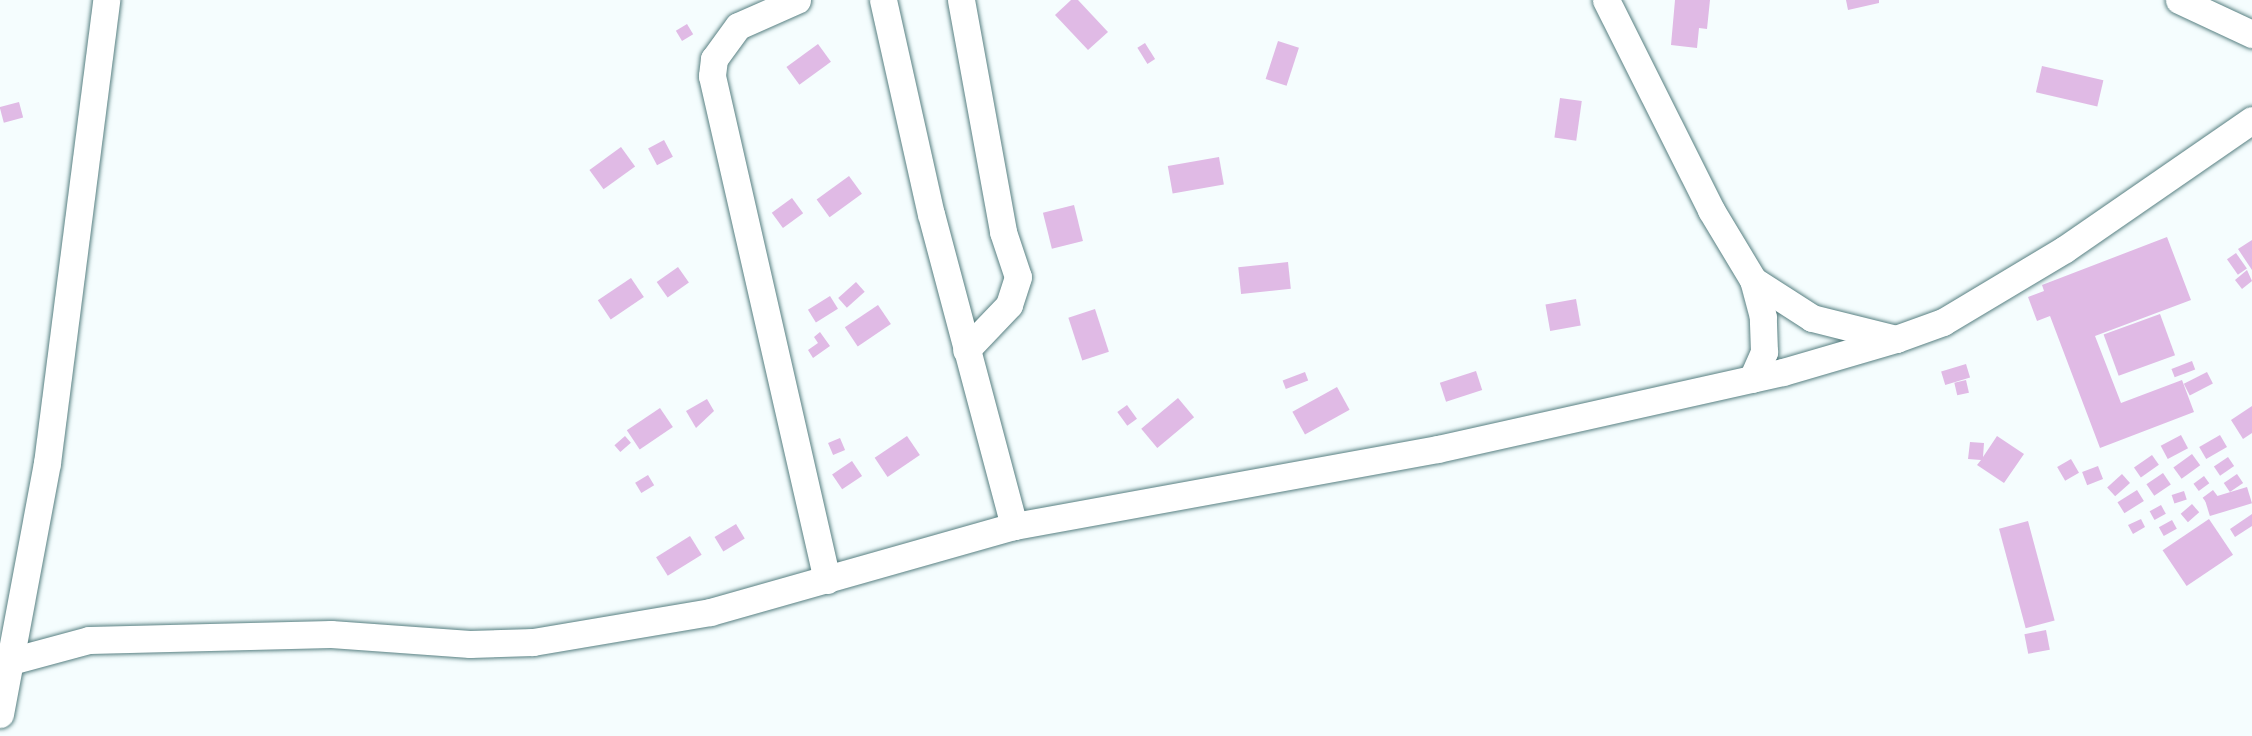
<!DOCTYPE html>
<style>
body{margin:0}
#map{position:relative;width:2252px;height:736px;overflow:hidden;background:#f5fdfe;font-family:Manrope,sans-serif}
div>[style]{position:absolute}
.building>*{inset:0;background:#e0bae5;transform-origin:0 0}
.roads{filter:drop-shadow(0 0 2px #588082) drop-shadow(0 0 2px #588082)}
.minor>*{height:27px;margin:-13.5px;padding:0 13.5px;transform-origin:13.5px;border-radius:13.5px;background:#fff}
span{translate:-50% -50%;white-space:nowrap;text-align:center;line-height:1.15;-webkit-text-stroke:4.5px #f5fdfe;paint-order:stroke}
</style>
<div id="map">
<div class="building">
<i style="clip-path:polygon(1071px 0,1078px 0,1108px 32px,1088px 50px,1055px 15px)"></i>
<i style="clip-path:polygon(1675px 0,1710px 0,1707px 29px,1699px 28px,1697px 48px,1671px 45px)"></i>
<i style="clip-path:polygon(1846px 0,1879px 0,1879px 3px,1848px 10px)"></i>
<i style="left:687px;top:24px;width:12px;height:13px;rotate:59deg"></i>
<i style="left:1278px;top:41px;width:22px;height:40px;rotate:18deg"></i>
<i style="left:1145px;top:43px;width:19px;height:9px;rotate:58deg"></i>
<i style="left:818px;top:44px;width:22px;height:39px;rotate:54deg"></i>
<i style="left:2042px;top:66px;width:63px;height:27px;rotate:13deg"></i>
<i style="left:1560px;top:98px;width:22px;height:40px;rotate:8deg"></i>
<i style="left:19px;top:102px;width:16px;height:20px;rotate:75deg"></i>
<i style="left:664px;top:140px;width:19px;height:18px;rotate:62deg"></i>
<i style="left:621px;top:147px;width:24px;height:39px;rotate:54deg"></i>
<i style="left:1219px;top:157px;width:28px;height:52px;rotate:80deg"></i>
<i style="left:849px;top:176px;width:22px;height:40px;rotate:54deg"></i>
<i style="left:792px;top:198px;width:19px;height:25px;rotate:54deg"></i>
<i style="left:1074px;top:205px;width:37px;height:32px;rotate:76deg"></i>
<i style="clip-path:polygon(2167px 237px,2191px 300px,2095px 336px,2121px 403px,2182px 380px,2194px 412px,2100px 448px,2050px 316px,2037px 321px,2028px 297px,2044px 291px,2042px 285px)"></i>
<i style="clip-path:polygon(2252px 240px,2252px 270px,2238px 249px)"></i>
<i style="left:2236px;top:253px;width:19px;height:11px;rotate:55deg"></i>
<i style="left:1288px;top:262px;width:27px;height:50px;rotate:84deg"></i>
<i style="left:678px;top:267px;width:19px;height:26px;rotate:55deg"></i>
<i style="clip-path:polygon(2247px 270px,2252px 281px,2242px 289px,2235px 280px)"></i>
<i style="left:631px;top:278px;width:23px;height:40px;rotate:56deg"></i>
<i style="left:856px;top:282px;width:13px;height:24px;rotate:48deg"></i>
<i style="left:830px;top:296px;width:15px;height:26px;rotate:58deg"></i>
<i style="left:1576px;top:299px;width:27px;height:31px;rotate:80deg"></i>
<i style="left:878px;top:305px;width:23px;height:40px;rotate:56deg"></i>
<i style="left:1095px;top:309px;width:45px;height:28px;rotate:72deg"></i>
<i style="left:2160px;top:314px;width:44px;height:60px;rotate:70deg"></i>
<i style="clip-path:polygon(820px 332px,830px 346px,813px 358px,808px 350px,818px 343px,814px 337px)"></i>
<i style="left:2192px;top:361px;width:9px;height:22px;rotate:69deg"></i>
<i style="left:1966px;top:364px;width:14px;height:26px;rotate:73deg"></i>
<i style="left:1476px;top:371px;width:20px;height:38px;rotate:72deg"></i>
<i style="left:1305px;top:372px;width:9px;height:24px;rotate:69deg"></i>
<i style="left:2207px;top:372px;width:13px;height:26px;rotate:63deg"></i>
<i style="left:1966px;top:380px;width:13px;height:12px;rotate:77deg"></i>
<i style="left:1337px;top:387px;width:26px;height:51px;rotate:61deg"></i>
<i style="left:1178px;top:398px;width:25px;height:48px;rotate:50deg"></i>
<i style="clip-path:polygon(707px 399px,714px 411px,696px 428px,686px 411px)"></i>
<i style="left:1127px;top:405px;width:17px;height:12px;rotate:54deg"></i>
<i style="clip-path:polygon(2252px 406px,2252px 433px,2243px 439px,2231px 420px)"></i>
<i style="left:660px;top:408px;width:23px;height:40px;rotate:56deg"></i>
<i style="left:2181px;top:435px;width:15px;height:23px;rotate:62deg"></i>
<i style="left:2220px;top:435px;width:14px;height:24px;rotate:60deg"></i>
<i style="left:625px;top:436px;width:9px;height:14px;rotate:49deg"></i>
<i style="left:907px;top:436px;width:23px;height:39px;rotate:56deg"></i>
<i style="clip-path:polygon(1997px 436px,2024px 454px,2004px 483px,1977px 465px,1981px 460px,1968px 459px,1970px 442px,1984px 443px,1983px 457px)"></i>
<i style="left:840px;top:438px;width:13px;height:13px;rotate:67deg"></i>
<i style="left:2192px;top:454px;width:14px;height:23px;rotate:54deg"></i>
<i style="left:2152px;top:455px;width:12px;height:22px;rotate:55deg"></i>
<i style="left:2228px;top:457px;width:11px;height:17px;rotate:56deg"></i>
<i style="left:2071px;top:459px;width:16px;height:16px;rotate:60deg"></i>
<i style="left:852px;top:461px;width:18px;height:24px;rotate:56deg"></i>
<i style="left:2098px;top:466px;width:14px;height:17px;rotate:69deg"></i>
<i style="left:2163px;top:473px;width:14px;height:20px;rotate:56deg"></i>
<i style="left:2122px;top:474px;width:12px;height:20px;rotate:48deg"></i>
<i style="left:2237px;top:474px;width:11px;height:16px;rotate:56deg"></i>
<i style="left:648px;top:475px;width:12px;height:15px;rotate:59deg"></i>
<i style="left:2204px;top:476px;width:9px;height:13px;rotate:54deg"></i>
<i style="left:2247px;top:487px;width:17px;height:44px;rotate:73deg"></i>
<i style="left:2137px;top:490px;width:13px;height:23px;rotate:58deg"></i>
<i style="left:2213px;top:490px;width:10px;height:13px;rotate:53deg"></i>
<i style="left:2184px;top:491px;width:9px;height:13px;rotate:72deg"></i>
<i style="left:2192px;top:504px;width:11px;height:15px;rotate:49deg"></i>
<i style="left:2161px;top:505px;width:10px;height:13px;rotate:61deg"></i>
<i style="clip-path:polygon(2252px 514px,2252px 526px,2235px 537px,2230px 529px)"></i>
<i style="clip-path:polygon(2141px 519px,2145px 527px,2133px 534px,2128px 525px)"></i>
<i style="left:2209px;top:519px;width:43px;height:56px;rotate:56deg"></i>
<i style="left:2172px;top:520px;width:10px;height:15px;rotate:61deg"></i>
<i style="left:2028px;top:521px;width:103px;height:30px;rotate:75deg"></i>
<i style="left:736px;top:524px;width:17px;height:25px;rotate:59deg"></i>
<i style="left:690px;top:536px;width:22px;height:40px;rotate:58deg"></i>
<i style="left:2046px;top:630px;width:20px;height:22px;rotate:79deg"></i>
</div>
<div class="roads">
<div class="minor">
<i style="left:797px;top:0;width:64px;rotate:156.2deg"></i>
<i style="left:738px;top:26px;width:41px;rotate:126deg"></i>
<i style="left:714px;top:59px;width:17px;rotate:97deg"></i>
<i style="left:712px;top:76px;width:517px;rotate:77.15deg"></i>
<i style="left:883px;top:0;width:219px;rotate:77.4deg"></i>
<i style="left:931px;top:214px;width:323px;rotate:75.1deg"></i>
<i style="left:961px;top:0;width:236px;rotate:79.7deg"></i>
<i style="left:1003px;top:232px;width:47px;rotate:71.6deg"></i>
<i style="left:1018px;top:277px;width:29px;rotate:108deg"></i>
<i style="left:1009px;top:305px;width:62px;rotate:133.7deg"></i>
<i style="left:1606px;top:0;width:235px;rotate:63.4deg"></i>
<i style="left:1711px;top:210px;width:82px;rotate:59deg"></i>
<i style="left:1753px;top:280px;width:70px;rotate:32.8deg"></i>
<i style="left:1812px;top:318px;width:87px;rotate:14deg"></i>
<i style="left:1896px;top:339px;width:50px;rotate:-19.9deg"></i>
<i style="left:1943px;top:322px;width:142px;rotate:-30.9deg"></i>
<i style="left:2065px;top:249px;width:227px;rotate:-34.6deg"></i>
<i style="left:2179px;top:0;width:81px;rotate:25deg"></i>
<i style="left:1752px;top:379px;width:30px;rotate:-66deg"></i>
<i style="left:1764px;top:352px;width:35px;rotate:-92deg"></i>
<i style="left:1763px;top:317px;width:38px;rotate:-105deg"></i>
<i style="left:0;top:664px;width:92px;rotate:-15.1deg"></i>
<i style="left:89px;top:640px;width:242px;rotate:-1.4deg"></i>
<i style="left:331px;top:634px;width:139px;rotate:4.1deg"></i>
<i style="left:470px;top:644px;width:63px;rotate:-1.8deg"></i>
<i style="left:533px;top:642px;width:180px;rotate:-9.6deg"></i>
<i style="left:710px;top:612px;width:316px;rotate:-15.8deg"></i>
<i style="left:1014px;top:526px;width:431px;rotate:-10.3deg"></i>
<i style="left:1438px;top:449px;width:353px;rotate:-12.6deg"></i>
<i style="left:1783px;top:372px;width:118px;rotate:-16.3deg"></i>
<i style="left:0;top:714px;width:255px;rotate:-79.4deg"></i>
<i style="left:47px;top:463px;width:467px;rotate:-82.7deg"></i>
</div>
</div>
</div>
